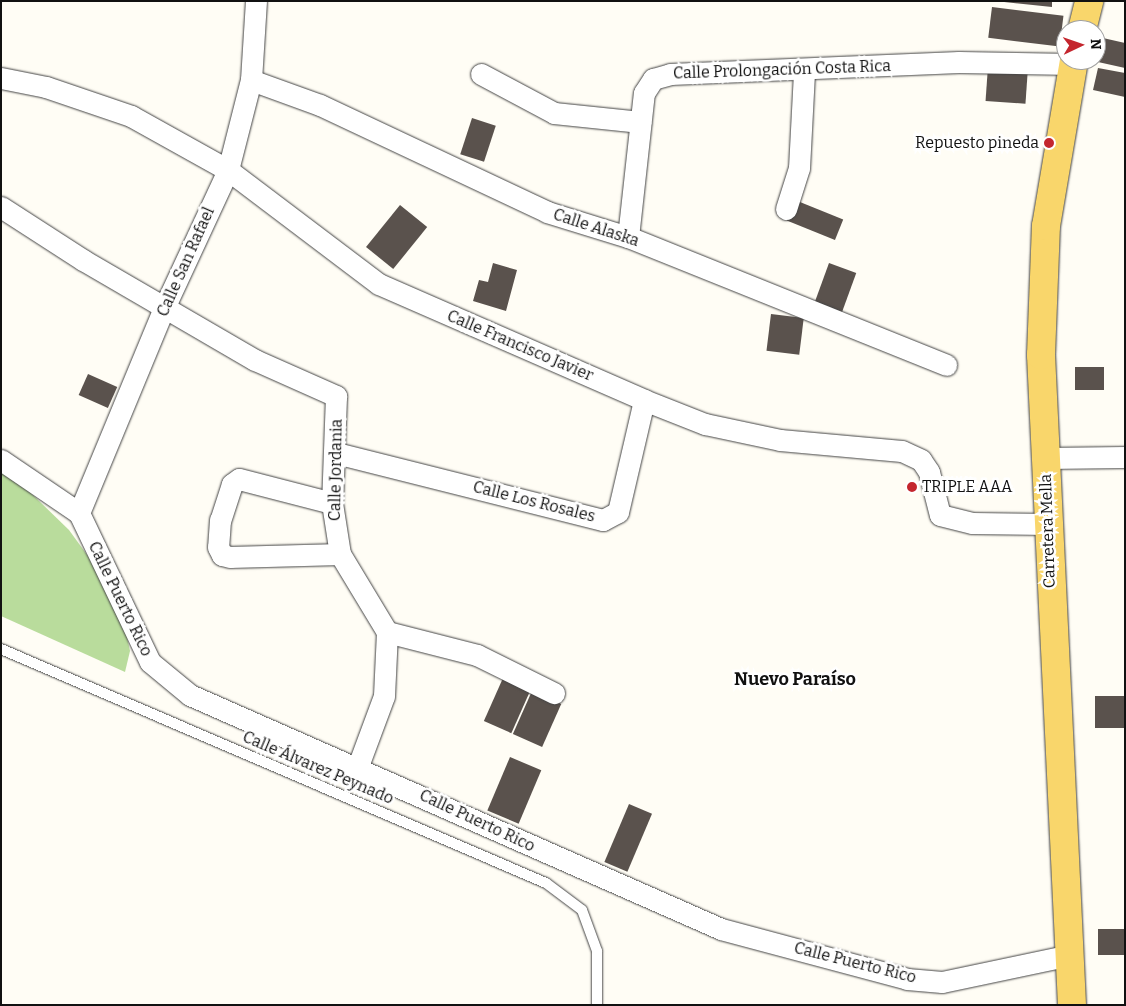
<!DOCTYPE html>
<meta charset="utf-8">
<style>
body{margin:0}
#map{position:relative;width:1126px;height:1006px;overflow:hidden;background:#fffdf5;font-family:Bitter,serif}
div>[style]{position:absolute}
.forest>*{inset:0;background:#b9dc9c}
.building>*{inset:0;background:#5a524d;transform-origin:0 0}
.roads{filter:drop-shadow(0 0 1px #444) drop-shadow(0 0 1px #444)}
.service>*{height:10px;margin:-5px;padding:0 5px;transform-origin:5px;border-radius:5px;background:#fff}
.minor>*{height:21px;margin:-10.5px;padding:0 10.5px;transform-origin:10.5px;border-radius:10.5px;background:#fff}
.primary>*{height:28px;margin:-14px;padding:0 14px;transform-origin:14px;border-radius:14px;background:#f9d66b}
.dots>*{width:14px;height:14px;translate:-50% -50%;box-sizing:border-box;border:2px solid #fff;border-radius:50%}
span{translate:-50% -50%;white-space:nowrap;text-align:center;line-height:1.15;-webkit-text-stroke:5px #fff;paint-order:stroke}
.street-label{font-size:16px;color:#111}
.poi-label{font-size:16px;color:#111}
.right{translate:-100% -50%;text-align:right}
.left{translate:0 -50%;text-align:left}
.neighbourhood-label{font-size:18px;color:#111;font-weight:700}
.frame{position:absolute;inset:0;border:2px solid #111;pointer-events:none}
.north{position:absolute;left:1056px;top:20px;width:50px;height:50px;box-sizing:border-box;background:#fff;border:1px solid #a0a0a0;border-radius:50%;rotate:87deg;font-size:14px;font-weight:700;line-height:20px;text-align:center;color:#111}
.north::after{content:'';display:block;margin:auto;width:18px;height:22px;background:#c4262e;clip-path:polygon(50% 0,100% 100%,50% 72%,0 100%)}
</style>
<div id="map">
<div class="forest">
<i style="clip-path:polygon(1px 464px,69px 530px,101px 574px,125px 628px,130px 651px,125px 672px,1px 616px)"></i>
</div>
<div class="building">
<i style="clip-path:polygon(995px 1px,1052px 1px,1052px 7px)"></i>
<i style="left:992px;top:7px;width:72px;height:31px;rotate:7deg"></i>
<i style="clip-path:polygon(1103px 38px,1125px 43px,1125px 68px,1098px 62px)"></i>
<i style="left:988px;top:66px;width:40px;height:35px;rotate:4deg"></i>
<i style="clip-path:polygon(1098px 68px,1125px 73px,1125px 97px,1093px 90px)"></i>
<i style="left:472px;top:118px;width:25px;height:38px;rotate:18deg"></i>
<i style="left:795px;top:200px;width:52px;height:22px;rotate:22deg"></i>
<i style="left:400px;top:205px;width:35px;height:54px;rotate:39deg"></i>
<i style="clip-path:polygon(493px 263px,517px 270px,506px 311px,473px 301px,479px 280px,488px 282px)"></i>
<i style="left:829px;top:263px;width:29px;height:42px;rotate:20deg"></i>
<i style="left:771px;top:314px;width:33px;height:37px;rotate:7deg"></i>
<i style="left:1075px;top:367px;width:29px;height:23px"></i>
<i style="left:88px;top:374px;width:32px;height:23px;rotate:24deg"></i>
<i style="left:503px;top:678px;width:30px;height:47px;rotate:24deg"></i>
<i style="left:532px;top:691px;width:32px;height:47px;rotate:24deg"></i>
<i style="left:1125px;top:696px;width:32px;height:30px;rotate:90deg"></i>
<i style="left:510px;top:757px;width:34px;height:58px;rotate:23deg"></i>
<i style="left:629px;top:804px;width:25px;height:63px;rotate:23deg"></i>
<i style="left:1125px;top:929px;width:26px;height:27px;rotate:90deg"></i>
</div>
<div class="roads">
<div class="service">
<i style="left:1px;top:649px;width:593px;rotate:23.24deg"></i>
<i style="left:546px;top:883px;width:45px;rotate:36.9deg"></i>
<i style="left:582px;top:910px;width:44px;rotate:69.9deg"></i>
<i style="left:597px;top:951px;width:54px;rotate:90deg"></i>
</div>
<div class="minor">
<i style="left:481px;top:74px;width:83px;rotate:28.1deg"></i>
<i style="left:554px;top:113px;width:87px;rotate:5.9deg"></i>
<i style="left:1px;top:78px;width:46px;rotate:11.3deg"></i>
<i style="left:46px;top:87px;width:90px;rotate:18.8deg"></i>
<i style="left:131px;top:116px;width:111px;rotate:29.1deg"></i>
<i style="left:228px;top:170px;width:189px;rotate:37.1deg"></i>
<i style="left:379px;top:284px;width:289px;rotate:23.6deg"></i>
<i style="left:644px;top:400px;width:66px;rotate:21.5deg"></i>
<i style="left:705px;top:424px;width:77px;rotate:12deg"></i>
<i style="left:780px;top:440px;width:122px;rotate:5.2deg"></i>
<i style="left:902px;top:451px;width:21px;rotate:25deg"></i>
<i style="left:921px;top:460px;width:14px;rotate:56deg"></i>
<i style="left:929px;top:472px;width:44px;rotate:75.7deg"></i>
<i style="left:940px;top:515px;width:33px;rotate:14deg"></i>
<i style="left:972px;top:523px;width:76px;rotate:0.8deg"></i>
<i style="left:251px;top:80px;width:73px;rotate:19.9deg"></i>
<i style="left:320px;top:105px;width:251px;rotate:25.2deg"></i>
<i style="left:547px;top:212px;width:85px;rotate:17.2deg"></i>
<i style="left:628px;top:237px;width:343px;rotate:21.9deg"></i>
<i style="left:1px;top:207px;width:98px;rotate:32.9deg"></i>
<i style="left:83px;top:260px;width:199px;rotate:30.2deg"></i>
<i style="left:255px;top:360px;width:89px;rotate:24deg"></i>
<i style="left:336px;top:396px;width:107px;rotate:92.1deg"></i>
<i style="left:332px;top:503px;width:52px;rotate:81.1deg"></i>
<i style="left:340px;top:554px;width:91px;rotate:58.9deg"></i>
<i style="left:387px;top:632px;width:64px;rotate:92.7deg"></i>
<i style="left:384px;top:696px;width:75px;rotate:110.4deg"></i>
<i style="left:786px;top:209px;width:43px;rotate:-72.4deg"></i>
<i style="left:799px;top:168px;width:97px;rotate:-87deg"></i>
<i style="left:628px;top:237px;width:145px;rotate:-83.7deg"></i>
<i style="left:644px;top:93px;width:17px;rotate:-57deg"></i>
<i style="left:653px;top:79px;width:18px;rotate:-16deg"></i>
<i style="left:670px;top:74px;width:289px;rotate:-2.4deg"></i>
<i style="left:959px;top:62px;width:114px;rotate:1deg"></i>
<i style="left:336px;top:453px;width:275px;rotate:14.1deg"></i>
<i style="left:603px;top:520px;width:17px;rotate:-28deg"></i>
<i style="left:618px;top:512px;width:115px;rotate:-76.9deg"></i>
<i style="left:1046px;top:458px;width:79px;rotate:-0.7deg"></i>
<i style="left:1px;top:460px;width:94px;rotate:34.2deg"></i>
<i style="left:79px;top:513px;width:165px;rotate:64.5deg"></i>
<i style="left:150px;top:662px;width:52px;rotate:39.5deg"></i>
<i style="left:190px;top:695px;width:580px;rotate:23.78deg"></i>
<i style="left:721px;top:929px;width:193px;rotate:15deg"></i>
<i style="left:907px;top:979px;width:35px;rotate:5deg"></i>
<i style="left:942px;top:982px;width:131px;rotate:-11.9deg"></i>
<i style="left:332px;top:503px;width:96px;rotate:-165.5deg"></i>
<i style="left:239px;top:479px;width:9px;rotate:144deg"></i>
<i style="left:232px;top:484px;width:38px;rotate:108deg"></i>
<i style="left:220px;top:520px;width:27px;rotate:94deg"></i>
<i style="left:218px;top:547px;width:9px;rotate:63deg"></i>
<i style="left:222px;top:555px;width:8px;rotate:14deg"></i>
<i style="left:230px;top:557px;width:110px;rotate:-1.6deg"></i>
<i style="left:79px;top:513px;width:222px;rotate:-67.5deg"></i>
<i style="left:164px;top:308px;width:152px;rotate:-65.1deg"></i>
<i style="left:228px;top:170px;width:93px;rotate:-75.7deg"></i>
<i style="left:251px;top:80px;width:79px;rotate:-86.4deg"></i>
<i style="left:387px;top:632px;width:93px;rotate:14.3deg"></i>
<i style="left:477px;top:655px;width:86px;rotate:26.3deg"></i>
</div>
<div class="primary">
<i style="left:1082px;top:30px;width:30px;rotate:-76deg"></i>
<i style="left:1072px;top:1005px;width:651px;rotate:-92.73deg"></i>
<i style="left:1041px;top:355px;width:129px;rotate:-87.8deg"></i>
<i style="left:1046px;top:226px;width:168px;rotate:-80.4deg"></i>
</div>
</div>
<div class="dots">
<i style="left:1049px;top:143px;background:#c4262e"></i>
<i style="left:912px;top:487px;background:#c4262e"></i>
</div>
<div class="street-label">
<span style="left:782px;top:70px;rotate:-2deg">Calle Prolongación Costa Rica</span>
<span style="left:596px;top:228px;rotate:18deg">Calle Alaska</span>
<span style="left:186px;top:262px;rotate:-66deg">Calle San Rafael</span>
<span style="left:520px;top:346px;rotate:23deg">Calle Francisco Javier</span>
<span style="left:336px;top:470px;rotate:-89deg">Calle Jordania</span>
<span style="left:534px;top:502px;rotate:14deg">Calle Los Rosales</span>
<span style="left:1048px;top:531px;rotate:-92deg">Carretera Mella</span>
<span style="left:120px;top:599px;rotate:64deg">Calle Puerto Rico</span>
<span style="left:318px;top:768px;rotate:23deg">Calle Álvarez Peynado</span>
<span style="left:477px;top:821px;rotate:25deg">Calle Puerto Rico</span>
<span style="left:855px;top:963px;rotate:14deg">Calle Puerto Rico</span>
</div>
<div class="poi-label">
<span class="right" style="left:1039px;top:143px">Repuesto pineda</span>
<span class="left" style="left:922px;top:487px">TRIPLE AAA</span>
</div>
<div class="neighbourhood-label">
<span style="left:795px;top:679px">Nuevo Paraíso</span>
</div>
<div class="frame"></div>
<div class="north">N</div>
</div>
